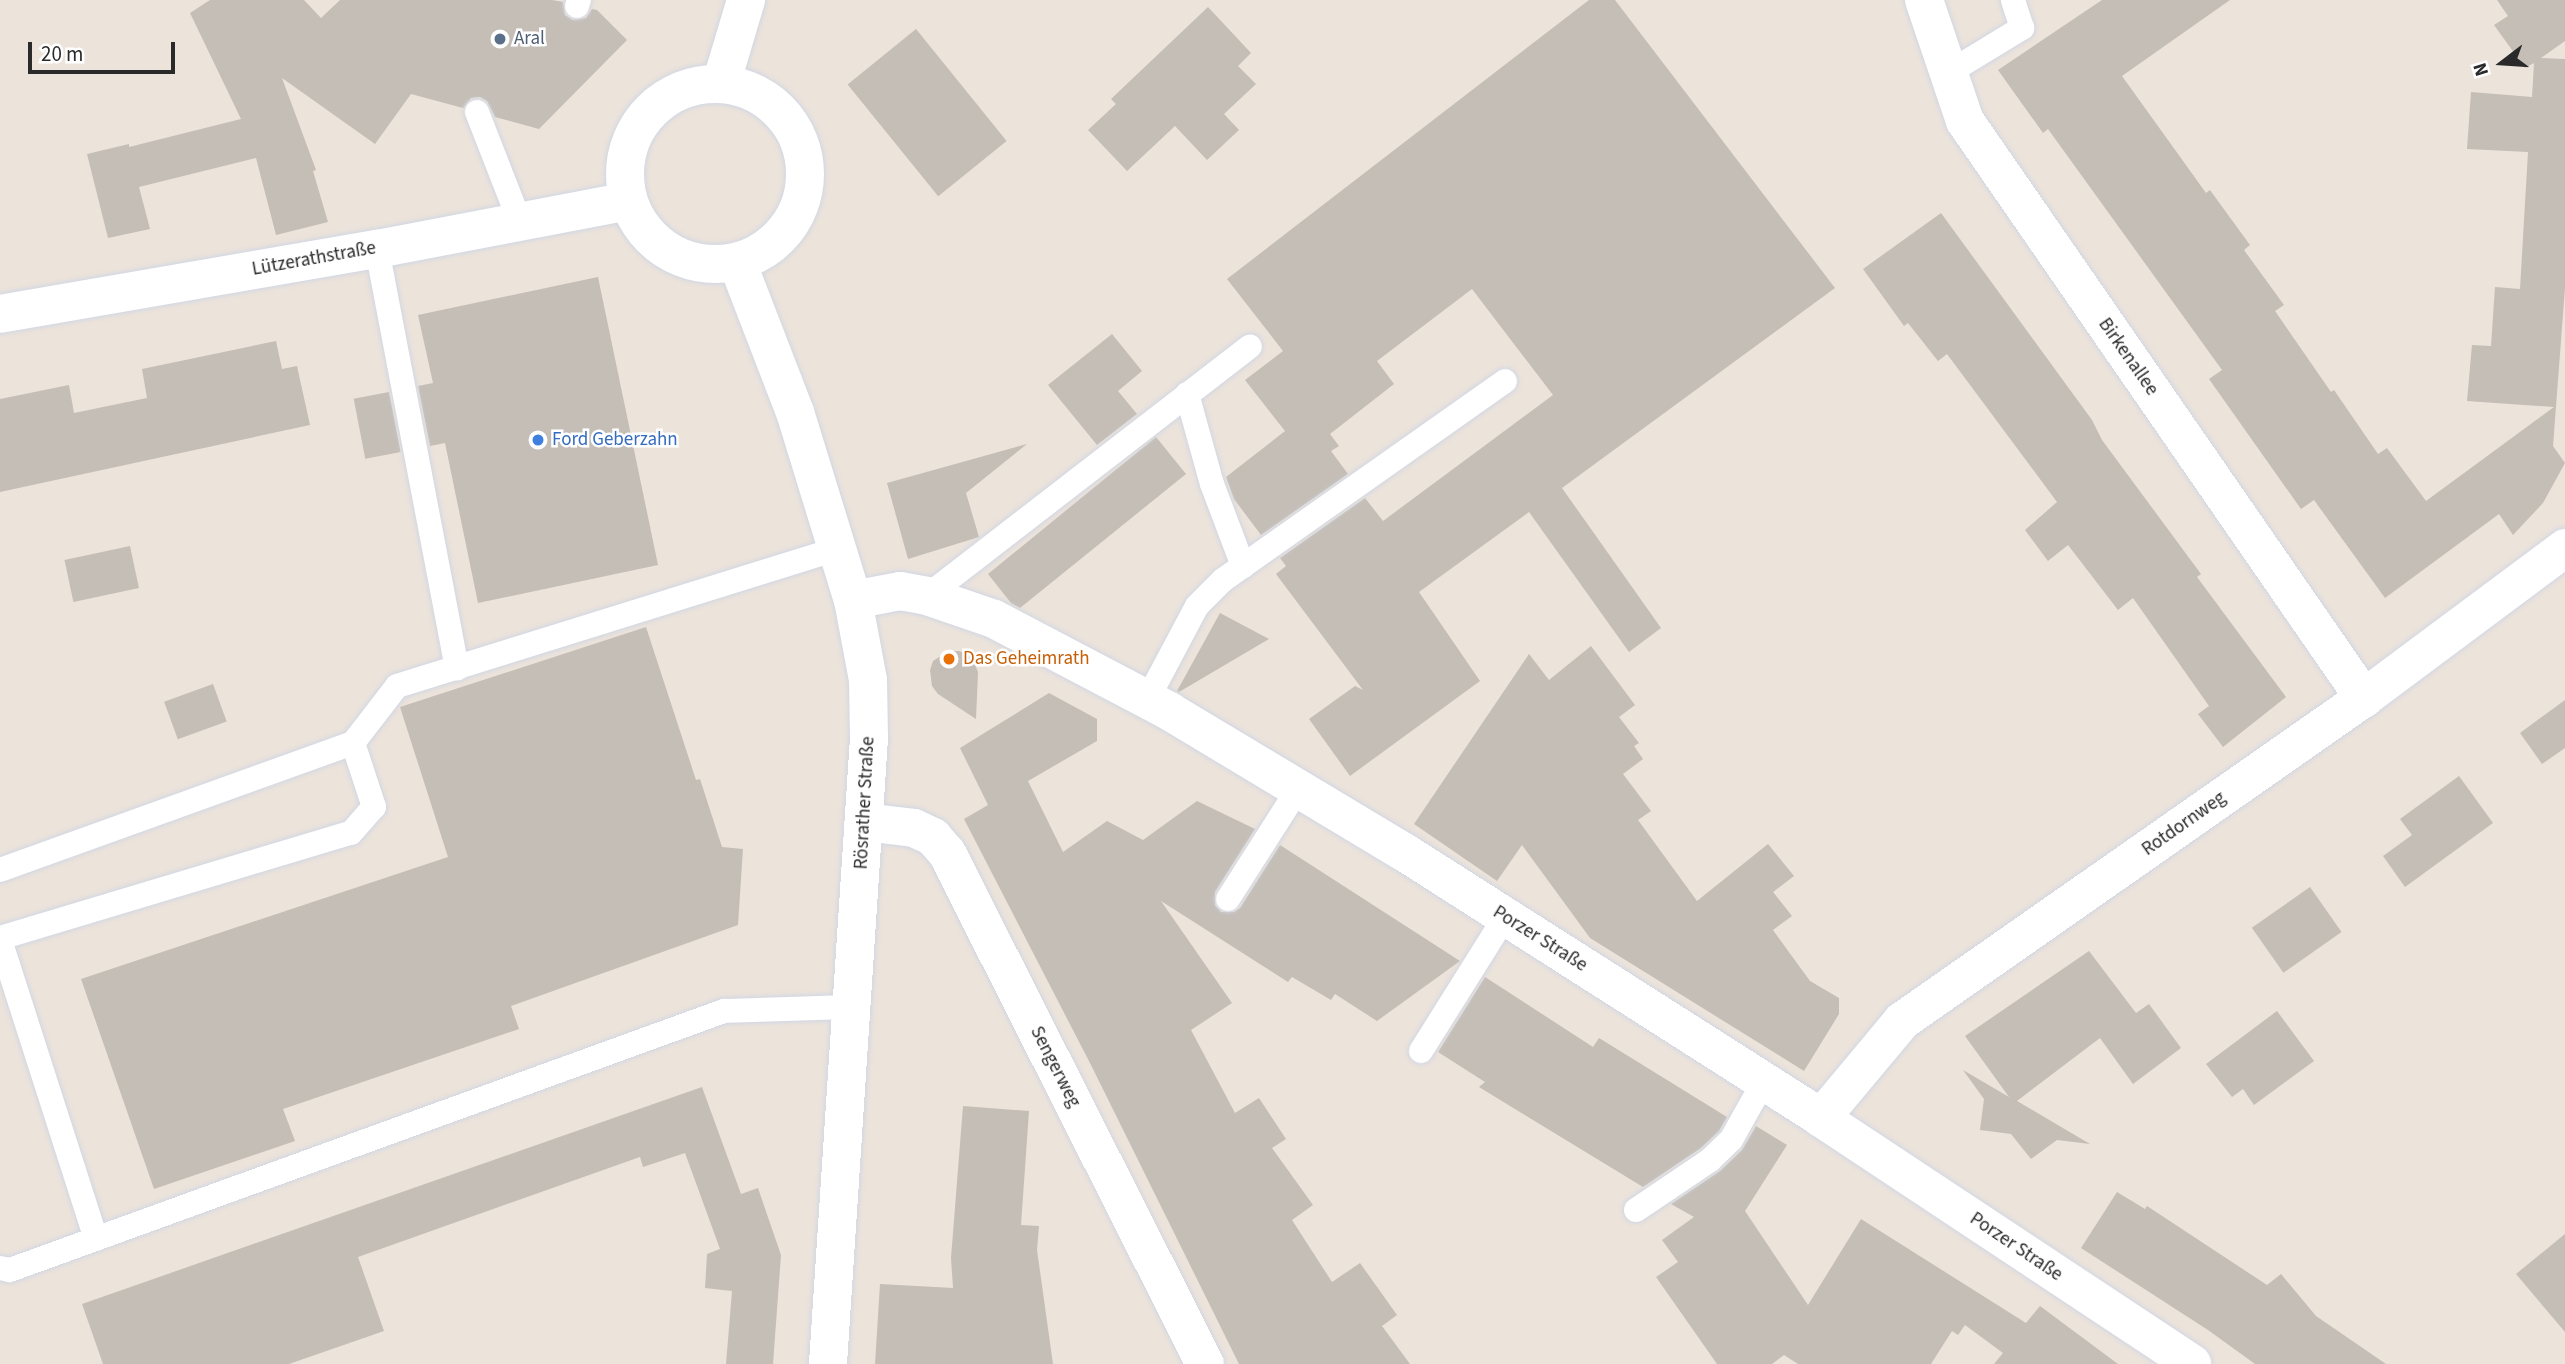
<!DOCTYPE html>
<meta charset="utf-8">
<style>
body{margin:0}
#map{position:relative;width:2565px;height:1364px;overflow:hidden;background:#ece3db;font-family:"Source Sans 3",sans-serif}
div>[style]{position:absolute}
.building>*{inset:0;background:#c4beb7;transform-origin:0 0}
.roads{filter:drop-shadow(0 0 2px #d1d7e3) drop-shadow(0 0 2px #d1d7e3)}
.lane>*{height:24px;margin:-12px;padding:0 12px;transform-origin:12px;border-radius:12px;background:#fff}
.street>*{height:38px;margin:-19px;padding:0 19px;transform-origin:19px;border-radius:19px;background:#fff}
.secondary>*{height:38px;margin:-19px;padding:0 19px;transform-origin:19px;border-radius:19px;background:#fff}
.secondary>.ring{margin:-19px;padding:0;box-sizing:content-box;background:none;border:38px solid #fff;border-radius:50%}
.dots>*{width:19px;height:19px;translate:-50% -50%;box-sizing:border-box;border:4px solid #fff;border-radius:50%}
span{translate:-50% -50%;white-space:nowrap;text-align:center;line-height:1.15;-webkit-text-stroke:5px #fff;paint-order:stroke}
.service-label{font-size:19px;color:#4e5e75}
.left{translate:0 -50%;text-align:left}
.street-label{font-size:19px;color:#2a2a2a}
.shop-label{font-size:19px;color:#366cbe}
.food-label{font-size:19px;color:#c56008}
.north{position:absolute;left:2467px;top:28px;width:70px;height:70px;-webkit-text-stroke:5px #fff;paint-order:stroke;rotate:253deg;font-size:19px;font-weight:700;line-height:28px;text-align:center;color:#2a2a2a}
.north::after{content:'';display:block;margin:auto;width:24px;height:32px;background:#2a2a2a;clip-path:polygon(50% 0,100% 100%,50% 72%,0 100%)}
.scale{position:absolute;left:28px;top:42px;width:147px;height:32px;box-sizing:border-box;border:4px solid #2a2a2a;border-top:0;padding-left:9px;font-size:21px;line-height:24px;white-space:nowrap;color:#2a2a2a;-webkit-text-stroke:5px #fff;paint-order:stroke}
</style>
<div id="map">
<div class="building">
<i style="clip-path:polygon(210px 0,304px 0,321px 18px,340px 0,552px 0,563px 2px,565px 15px,573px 20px,586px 18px,592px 9px,597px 10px,627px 40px,539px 129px,495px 117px,487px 101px,480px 97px,471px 98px,463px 108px,411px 94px,375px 144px,282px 78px,316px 170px,313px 171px,328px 222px,276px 235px,256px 158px,139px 187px,150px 229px,108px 238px,87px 154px,129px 144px,129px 147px,241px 119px,190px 13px)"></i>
<i style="clip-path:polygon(1589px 0,1615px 0,1835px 288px,1562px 488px,1661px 628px,1629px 652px,1529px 512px,1419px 592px,1480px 681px,1350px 776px,1309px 719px,1355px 686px,1363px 690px,1276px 574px,1286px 566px,1280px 558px,1365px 498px,1383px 521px,1553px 395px,1472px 289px,1377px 361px,1394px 384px,1330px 434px,1339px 446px,1331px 451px,1348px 474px,1261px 535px,1234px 499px,1226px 477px,1285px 431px,1245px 380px,1283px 351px,1227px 279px)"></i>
<i style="clip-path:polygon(2102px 0,2230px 0,2122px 76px,2206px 193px,2210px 190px,2250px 245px,2244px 250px,2284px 305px,2275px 311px,2331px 392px,2334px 390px,2378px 454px,2387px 448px,2426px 501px,2554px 407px,2467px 401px,2472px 345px,2491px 346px,2495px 287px,2520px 289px,2528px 152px,2467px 149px,2471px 92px,2532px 97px,2534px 63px,2525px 68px,2494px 25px,2508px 16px,2497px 0,2565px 0,2565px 41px,2541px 58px,2565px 59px,2565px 288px,2553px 446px,2565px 463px,2543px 503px,2513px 535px,2499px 514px,2385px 598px,2314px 500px,2301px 509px,2209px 379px,2222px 370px,2048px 129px,2043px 133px,1998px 70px)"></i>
<i style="clip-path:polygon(1208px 7px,1251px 53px,1238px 66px,1256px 84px,1224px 114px,1239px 130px,1207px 160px,1175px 126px,1127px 171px,1088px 130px,1116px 104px,1111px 99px)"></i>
<i style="left:916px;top:29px;width:144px;height:88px;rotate:51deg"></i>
<i style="clip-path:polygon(1941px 213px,2092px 420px,2102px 440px,2201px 574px,2197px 577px,2286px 697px,2223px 747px,2198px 714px,2209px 706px,2133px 598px,2118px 610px,2068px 545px,2048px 561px,2025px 530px,2057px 502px,1947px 354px,1938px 361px,1908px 323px,1904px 326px,1863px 269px)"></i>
<i style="clip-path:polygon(598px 277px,658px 565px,478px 603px,445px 443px,430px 446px,418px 386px,433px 383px,418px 315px)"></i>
<i style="clip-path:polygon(1112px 334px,1142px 371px,1118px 391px,1137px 414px,1097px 445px,1048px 385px)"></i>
<i style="clip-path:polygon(276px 341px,282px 369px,297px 366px,310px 425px,0 492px,0 399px,69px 385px,74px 413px,147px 398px,142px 369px)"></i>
<i style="left:389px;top:392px;width:61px;height:36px;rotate:79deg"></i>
<i style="clip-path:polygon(1156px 437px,1186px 474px,1020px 608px,1011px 603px,988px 574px)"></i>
<i style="clip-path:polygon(1027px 444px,966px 493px,979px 537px,908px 559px,887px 483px)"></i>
<i style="left:130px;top:546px;width:43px;height:67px;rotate:78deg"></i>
<i style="clip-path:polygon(1220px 613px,1269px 639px,1179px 692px,1177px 691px)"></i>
<i style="clip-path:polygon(646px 627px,696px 780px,700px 779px,722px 847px,743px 849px,738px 925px,511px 1006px,519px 1029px,283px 1109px,295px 1141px,154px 1189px,81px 979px,448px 857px,400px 707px)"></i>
<i style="clip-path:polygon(1591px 646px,1635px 705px,1619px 717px,1639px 743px,1634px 746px,1643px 759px,1623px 774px,1651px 811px,1638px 820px,1697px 901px,1768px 844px,1794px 876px,1773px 892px,1792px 916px,1773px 930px,1810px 981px,1839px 998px,1839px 1014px,1804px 1071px,1590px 938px,1522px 845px,1497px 881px,1414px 824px,1529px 654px,1549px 680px)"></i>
<i style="clip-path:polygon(949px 651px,959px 651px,972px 657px,978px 672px,976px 719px,938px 694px,932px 686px,930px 670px,933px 661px)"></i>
<i style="left:213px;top:684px;width:40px;height:52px;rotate:70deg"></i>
<i style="clip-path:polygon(1049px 693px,1097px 719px,1097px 741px,1028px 781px,1063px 852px,1107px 821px,1143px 840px,1197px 801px,1255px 829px,1215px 892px,1215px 905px,1221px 912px,1234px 912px,1240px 908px,1280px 845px,1460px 961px,1377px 1021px,1335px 994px,1331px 1000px,1292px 977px,1288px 982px,1161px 901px,1232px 1003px,1191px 1030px,1235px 1113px,1259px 1098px,1286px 1139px,1272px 1148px,1313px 1205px,1292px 1220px,1332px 1282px,1360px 1263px,1397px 1315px,1382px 1326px,1410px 1364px,1239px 1364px,1091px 1065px,964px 819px,988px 805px,960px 748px)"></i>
<i style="clip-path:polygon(2565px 700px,2565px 748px,2542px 764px,2520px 733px)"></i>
<i style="clip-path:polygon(2459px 776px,2493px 823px,2405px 887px,2383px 856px,2412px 835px,2400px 819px)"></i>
<i style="left:2310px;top:887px;width:55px;height:71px;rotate:55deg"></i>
<i style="clip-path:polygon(2089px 951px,2136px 1013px,2149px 1004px,2181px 1048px,2133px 1084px,2100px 1038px,2017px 1101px,2090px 1144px,2057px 1140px,2031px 1159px,2011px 1134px,1980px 1130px,1984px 1099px,1963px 1070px,2009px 1097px,1965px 1036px)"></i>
<i style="clip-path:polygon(1485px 977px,1593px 1047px,1599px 1038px,1727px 1117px,1719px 1131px,1701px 1148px,1643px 1187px,1479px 1087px,1485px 1082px,1438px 1052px)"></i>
<i style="clip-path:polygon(2277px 1011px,2314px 1061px,2254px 1105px,2243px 1089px,2232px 1097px,2206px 1064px)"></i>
<i style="clip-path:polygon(702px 1087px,741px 1194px,758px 1188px,781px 1255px,773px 1364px,726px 1364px,732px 1291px,705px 1288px,707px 1254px,720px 1249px,685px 1153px,643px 1167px,640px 1157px,358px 1257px,384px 1331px,289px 1364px,103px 1364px,82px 1304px)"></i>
<i style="clip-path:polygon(963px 1106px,1029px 1111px,1021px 1225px,1039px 1226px,1037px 1250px,1053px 1364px,875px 1364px,880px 1284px,953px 1288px,951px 1258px)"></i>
<i style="clip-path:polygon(1756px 1126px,1787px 1145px,1745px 1211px,1808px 1305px,1861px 1219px,2026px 1323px,2040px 1306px,2118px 1364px,1994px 1364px,2003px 1353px,1965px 1325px,1958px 1335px,1952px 1331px,1931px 1364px,1798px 1364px,1784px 1355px,1772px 1364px,1717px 1364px,1656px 1277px,1678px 1262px,1662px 1240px,1694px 1217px,1671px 1204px,1720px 1171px,1742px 1150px)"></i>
<i style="clip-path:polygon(2117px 1192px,2145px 1209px,2147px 1206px,2267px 1285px,2281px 1274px,2316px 1316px,2386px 1364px,2255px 1364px,2208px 1330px,2081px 1248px)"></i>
<i style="clip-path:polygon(2565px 1234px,2565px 1332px,2516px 1274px)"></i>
</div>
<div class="roads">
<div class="lane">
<i style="left:577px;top:6px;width:6px;rotate:-72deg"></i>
<i style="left:1948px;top:73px;width:87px;rotate:-31.3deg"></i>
<i style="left:2022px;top:28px;width:29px;rotate:-108deg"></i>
<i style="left:477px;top:112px;width:116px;rotate:68.7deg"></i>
<i style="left:377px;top:249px;width:427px;rotate:79.2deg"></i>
<i style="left:1187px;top:394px;width:93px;rotate:74.5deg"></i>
<i style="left:1212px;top:484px;width:88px;rotate:69.3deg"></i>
<i style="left:927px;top:596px;width:408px;rotate:-37.7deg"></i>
<i style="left:1147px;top:700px;width:106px;rotate:-62deg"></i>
<i style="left:1197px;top:606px;width:37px;rotate:-45deg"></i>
<i style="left:1223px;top:580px;width:345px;rotate:-35.2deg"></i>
<i style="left:0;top:870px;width:375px;rotate:-19.8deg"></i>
<i style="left:353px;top:743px;width:72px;rotate:-52.3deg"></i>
<i style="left:397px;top:686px;width:461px;rotate:-17.3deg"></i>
<i style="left:1228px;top:899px;width:130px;rotate:-57.5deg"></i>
<i style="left:0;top:938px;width:366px;rotate:-16.7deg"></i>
<i style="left:351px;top:833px;width:35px;rotate:-49deg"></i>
<i style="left:374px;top:807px;width:67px;rotate:-108.2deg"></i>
<i style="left:0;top:940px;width:314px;rotate:72.2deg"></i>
<i style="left:1421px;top:1051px;width:158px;rotate:-57.9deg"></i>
<i style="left:1636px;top:1210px;width:89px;rotate:-34deg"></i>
<i style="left:1710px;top:1160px;width:29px;rotate:-44deg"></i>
<i style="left:1731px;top:1140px;width:68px;rotate:-60.8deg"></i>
<i style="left:0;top:1268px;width:10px;rotate:11deg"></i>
<i style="left:10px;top:1270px;width:760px;rotate:-19.94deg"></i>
<i style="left:724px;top:1011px;width:129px;rotate:-1.8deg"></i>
</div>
<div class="street">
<i style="left:1924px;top:0;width:128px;rotate:71.3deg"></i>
<i style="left:1965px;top:121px;width:702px;rotate:55.34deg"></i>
<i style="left:853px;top:600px;width:48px;rotate:-10.8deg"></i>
<i style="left:900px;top:591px;width:27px;rotate:10deg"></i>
<i style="left:927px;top:596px;width:71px;rotate:18.9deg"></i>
<i style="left:994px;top:619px;width:198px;rotate:27.7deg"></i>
<i style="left:1169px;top:711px;width:274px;rotate:31deg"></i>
<i style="left:1404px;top:852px;width:495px;rotate:32.5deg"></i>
<i style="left:1821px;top:1118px;width:445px;rotate:33.5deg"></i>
<i style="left:864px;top:822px;width:50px;rotate:6.8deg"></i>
<i style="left:914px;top:828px;width:21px;rotate:25deg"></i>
<i style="left:933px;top:837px;width:21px;rotate:49deg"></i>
<i style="left:947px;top:853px;width:572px;rotate:63.21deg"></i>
<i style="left:1821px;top:1118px;width:126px;rotate:-50.1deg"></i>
<i style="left:1902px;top:1021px;width:564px;rotate:-34.96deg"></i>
<i style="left:2364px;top:698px;width:251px;rotate:-36.7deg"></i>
</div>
<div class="secondary">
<i style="left:721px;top:84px;width:88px;rotate:-73.4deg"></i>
<i class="ring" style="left:625px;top:84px;width:142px;height:142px"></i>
<i style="left:737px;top:262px;width:161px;rotate:68.9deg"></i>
<i style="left:795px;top:412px;width:197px;rotate:72.9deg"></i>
<i style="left:853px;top:600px;width:81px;rotate:79.4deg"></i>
<i style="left:868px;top:680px;width:58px;rotate:89deg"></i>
<i style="left:869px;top:738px;width:627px;rotate:93.75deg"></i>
<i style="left:0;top:314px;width:383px;rotate:-9.8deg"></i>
<i style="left:377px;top:249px;width:256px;rotate:-10.8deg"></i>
</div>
</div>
<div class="dots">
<i style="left:500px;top:39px;background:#5c6f8a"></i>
<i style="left:538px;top:440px;background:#3f7fe0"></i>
<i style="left:949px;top:659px;background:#e8710a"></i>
</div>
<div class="service-label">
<span class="left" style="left:514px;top:39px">Aral</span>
</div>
<div class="street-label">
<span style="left:314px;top:259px;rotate:-10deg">Lützerathstraße</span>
<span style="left:2128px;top:357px;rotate:55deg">Birkenallee</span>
<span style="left:865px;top:803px;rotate:-87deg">Rösrather Straße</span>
<span style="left:2184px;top:824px;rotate:-35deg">Rotdornweg</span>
<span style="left:1540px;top:939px;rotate:32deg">Porzer Straße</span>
<span style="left:1055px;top:1067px;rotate:63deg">Sengerweg</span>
<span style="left:2016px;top:1247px;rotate:34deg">Porzer Straße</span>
</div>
<div class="shop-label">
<span class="left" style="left:552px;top:440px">Ford Geberzahn</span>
</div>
<div class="food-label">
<span class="left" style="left:963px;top:659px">Das Geheimrath</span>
</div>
<div class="north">N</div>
<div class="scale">20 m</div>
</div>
